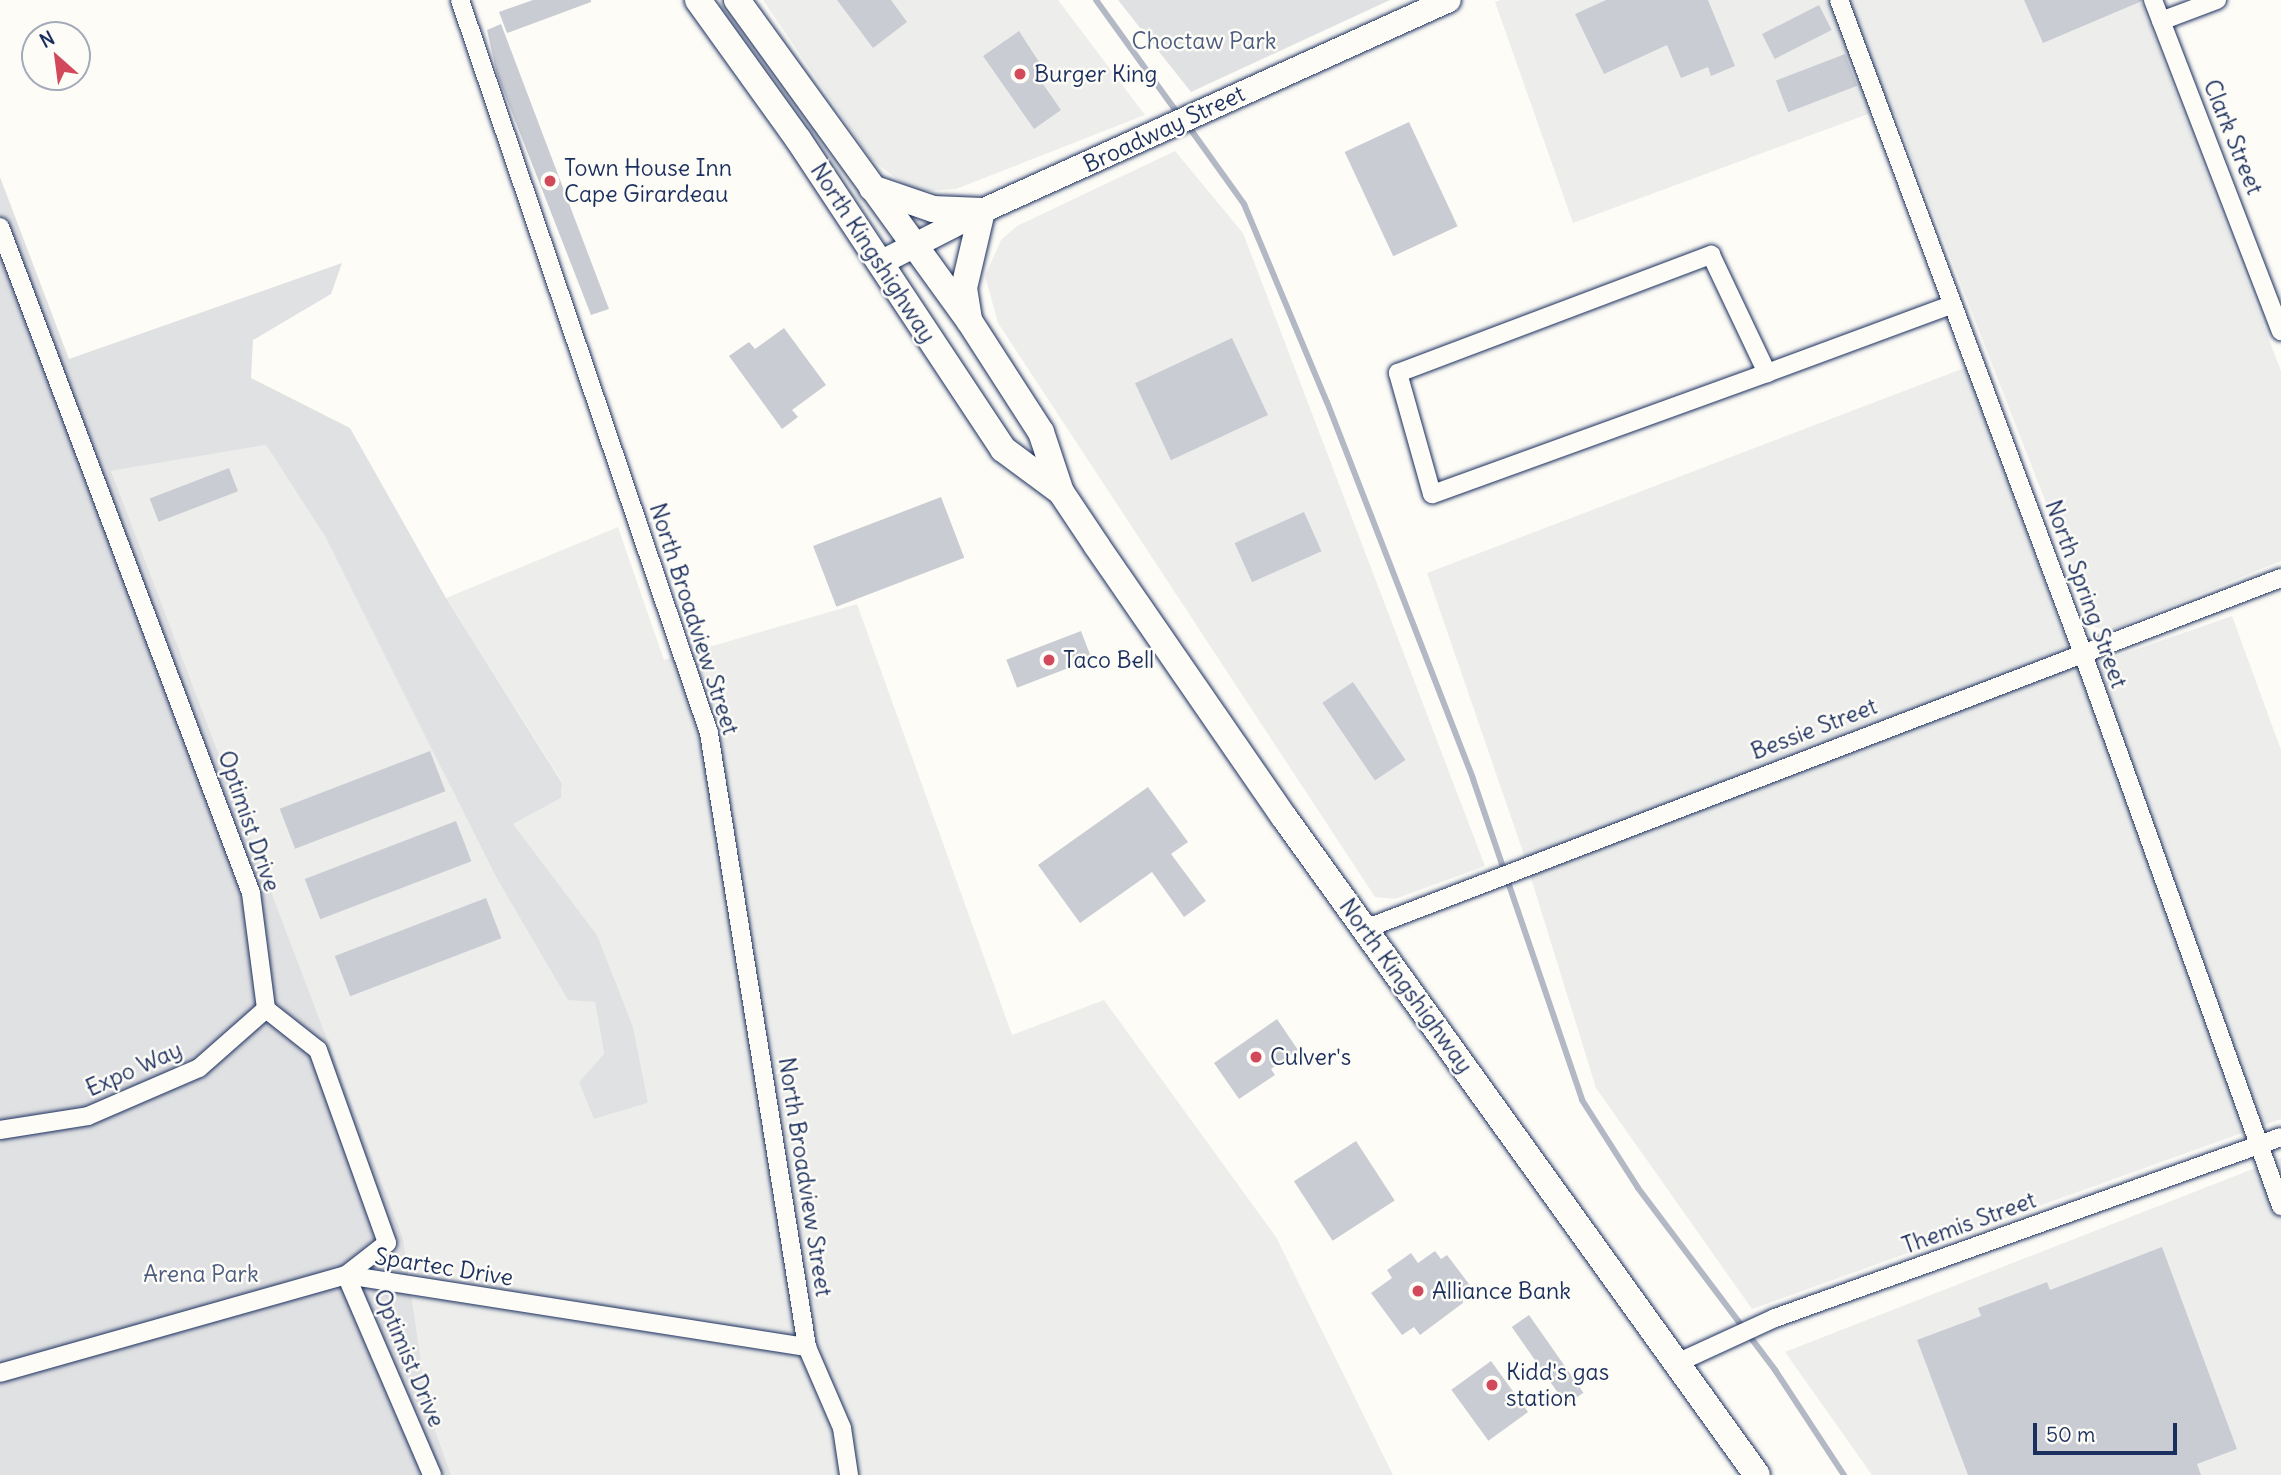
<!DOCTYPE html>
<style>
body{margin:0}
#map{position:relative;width:2281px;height:1475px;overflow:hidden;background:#fdfcf7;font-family:Delius,sans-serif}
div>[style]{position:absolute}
.built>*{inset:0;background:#edeeec}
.green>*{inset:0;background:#e0e1e3}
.stream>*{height:6px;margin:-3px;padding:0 3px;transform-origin:3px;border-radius:3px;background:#b3b8c5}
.building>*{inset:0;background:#c9ccd3;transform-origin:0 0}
.roads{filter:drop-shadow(0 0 2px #1b2f5e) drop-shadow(0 0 2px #1b2f5e)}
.minor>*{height:18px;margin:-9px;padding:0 9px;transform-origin:9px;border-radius:9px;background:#fdfcf7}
.secondary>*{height:24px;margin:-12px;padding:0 12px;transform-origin:12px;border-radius:12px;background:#fdfcf7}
.primary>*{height:26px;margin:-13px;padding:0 13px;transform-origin:13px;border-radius:13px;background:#fdfcf7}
.dots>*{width:19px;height:19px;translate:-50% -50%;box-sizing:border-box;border:4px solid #fdfcf7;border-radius:50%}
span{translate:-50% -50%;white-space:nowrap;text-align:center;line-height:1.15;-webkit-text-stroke:5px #fdfcf7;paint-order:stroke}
.park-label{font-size:23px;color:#4c5c7f}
.poi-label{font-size:23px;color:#1b2f5e}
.left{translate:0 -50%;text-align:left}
.street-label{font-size:23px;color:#1b2f5e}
.north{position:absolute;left:21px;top:21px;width:70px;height:70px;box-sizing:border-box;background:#fdfcf7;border:2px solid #a3aaba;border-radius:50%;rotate:332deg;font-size:19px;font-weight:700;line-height:28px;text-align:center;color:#1b2f5e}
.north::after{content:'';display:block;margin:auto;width:24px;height:32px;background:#d1495b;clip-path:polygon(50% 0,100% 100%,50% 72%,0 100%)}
.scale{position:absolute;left:2033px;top:1423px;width:144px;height:32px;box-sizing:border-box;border:4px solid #1b2f5e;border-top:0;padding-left:9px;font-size:21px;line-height:24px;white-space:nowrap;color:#1b2f5e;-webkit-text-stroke:5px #fdfcf7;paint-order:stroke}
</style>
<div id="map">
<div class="built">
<i style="clip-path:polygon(763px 0,1058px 0,1145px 115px,956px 189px,914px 192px,871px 159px)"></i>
<i style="clip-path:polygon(1500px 0,2140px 0,2281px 371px,2281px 561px,2109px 631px,2094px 627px,1895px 114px,1871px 113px,1573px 223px,1495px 2px)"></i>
<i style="clip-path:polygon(1175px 151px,1243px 233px,1485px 866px,1395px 899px,1375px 897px,998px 323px,985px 276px,1001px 240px,1017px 226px)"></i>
<i style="clip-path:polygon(1967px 367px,2077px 670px,2232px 616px,2281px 750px,2281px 1119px,1752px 1309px,1596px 1088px,1522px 849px,1427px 573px)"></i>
<i style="clip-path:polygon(266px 445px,332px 547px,496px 877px,568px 999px,595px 1002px,604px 1054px,594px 1119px,648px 1103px,597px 935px,512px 824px,561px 798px,562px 782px,446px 598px,618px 527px,664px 660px,857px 604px,1012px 1035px,1104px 1000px,1276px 1237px,1393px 1475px,451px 1475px,428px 1410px,419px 1364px,111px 471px)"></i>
<i style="clip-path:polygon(2281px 1158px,2281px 1475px,1872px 1475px,1785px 1352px)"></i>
</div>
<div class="green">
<i style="clip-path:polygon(1118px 0,1390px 0,1191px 92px)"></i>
<i style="clip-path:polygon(0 177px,69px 359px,342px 263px,331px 294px,253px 340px,251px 378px,350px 428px,446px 598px,562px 783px,561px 798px,513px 824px,597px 935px,633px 1027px,648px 1103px,594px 1119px,579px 1082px,604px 1054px,595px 1002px,568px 1000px,496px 877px,326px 538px,266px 445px,111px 471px,403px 1239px,428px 1410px,451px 1475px,0 1475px)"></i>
</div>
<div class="stream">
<i style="left:1096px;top:0;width:142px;rotate:54.2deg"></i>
<i style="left:1186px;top:123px;width:100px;rotate:54.4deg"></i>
<i style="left:1244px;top:204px;width:215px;rotate:67.3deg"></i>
<i style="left:1327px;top:402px;width:404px;rotate:68.8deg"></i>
<i style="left:1473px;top:779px;width:339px;rotate:71.2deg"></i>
<i style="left:1582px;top:1100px;width:104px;rotate:57.5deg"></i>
<i style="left:1638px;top:1188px;width:228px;rotate:53deg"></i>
<i style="left:1775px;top:1370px;width:126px;rotate:56.7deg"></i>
</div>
<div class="building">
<i style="clip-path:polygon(533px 0,591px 0,591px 2px,507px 33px,499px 12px)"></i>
<i style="clip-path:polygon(837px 0,891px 0,907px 22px,873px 48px)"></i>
<i style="clip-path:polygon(1606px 0,1708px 0,1735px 66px,1711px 76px,1708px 67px,1681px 78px,1667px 45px,1604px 74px,1575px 14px)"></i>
<i style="clip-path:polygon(2024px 0,2142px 0,2142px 1px,2043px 43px)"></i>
<i style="left:1819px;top:5px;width:28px;height:64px;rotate:63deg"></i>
<i style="clip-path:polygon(501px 24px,609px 309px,591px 315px,497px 74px,487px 30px)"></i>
<i style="clip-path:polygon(1019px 31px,1050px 79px,1043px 84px,1061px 110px,1034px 129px,983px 56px)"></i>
<i style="left:1845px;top:54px;width:34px;height:74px;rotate:69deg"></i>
<i style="left:1409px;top:122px;width:115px;height:71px;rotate:65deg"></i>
<i style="clip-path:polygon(784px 328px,826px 385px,792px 410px,798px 417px,782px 429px,729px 356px,749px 342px,755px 349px)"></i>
<i style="left:1232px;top:338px;width:85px;height:107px;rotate:65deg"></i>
<i style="left:229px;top:468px;width:25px;height:85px;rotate:69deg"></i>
<i style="left:941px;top:497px;width:65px;height:137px;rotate:69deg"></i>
<i style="left:1304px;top:512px;width:43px;height:76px;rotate:66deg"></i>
<i style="left:1081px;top:631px;width:30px;height:80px;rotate:69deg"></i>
<i style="left:1353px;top:682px;width:94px;height:37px;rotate:56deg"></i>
<i style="left:430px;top:751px;width:43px;height:161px;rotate:69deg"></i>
<i style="clip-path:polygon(1148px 787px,1188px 842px,1171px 854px,1206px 901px,1184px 917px,1152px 872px,1080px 923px,1038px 865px)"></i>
<i style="left:456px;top:821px;width:43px;height:162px;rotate:69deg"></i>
<i style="left:486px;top:898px;width:43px;height:162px;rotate:69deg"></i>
<i style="clip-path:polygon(1277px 1019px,1298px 1050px,1271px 1069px,1275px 1075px,1239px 1099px,1214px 1063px)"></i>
<i style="left:1356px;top:1141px;width:71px;height:74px;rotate:57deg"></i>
<i style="clip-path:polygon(2162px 1247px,2237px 1449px,2197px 1464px,2201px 1475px,1968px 1475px,1917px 1340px,1981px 1316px,1978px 1308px,2047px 1282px,2050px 1290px)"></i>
<i style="clip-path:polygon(1435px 1251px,1441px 1259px,1447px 1255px,1472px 1288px,1462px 1296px,1463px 1303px,1420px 1335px,1414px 1327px,1402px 1335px,1371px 1293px,1392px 1278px,1387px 1270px,1411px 1253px,1418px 1263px)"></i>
<i style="left:1529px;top:1315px;width:95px;height:21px;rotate:55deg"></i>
<i style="left:1491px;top:1361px;width:63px;height:49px;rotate:54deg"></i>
</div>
<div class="roads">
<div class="minor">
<i style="left:460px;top:0;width:774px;rotate:71.24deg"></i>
<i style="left:709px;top:733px;width:622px;rotate:80.93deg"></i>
<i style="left:807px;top:1347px;width:88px;rotate:66.6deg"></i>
<i style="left:842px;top:1428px;width:48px;rotate:81.5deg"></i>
<i style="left:1839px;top:0;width:695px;rotate:69.53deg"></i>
<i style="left:2082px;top:651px;width:590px;rotate:70.27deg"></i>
<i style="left:2153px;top:0;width:355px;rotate:68.9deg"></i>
<i style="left:2161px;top:21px;width:60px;rotate:-20.6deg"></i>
<i style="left:0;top:227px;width:712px;rotate:69.35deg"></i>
<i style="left:251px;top:893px;width:117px;rotate:82.6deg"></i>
<i style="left:266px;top:1009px;width:66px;rotate:38.3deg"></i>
<i style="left:318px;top:1050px;width:205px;rotate:70.3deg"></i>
<i style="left:387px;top:1243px;width:52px;rotate:142deg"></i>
<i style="left:346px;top:1275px;width:218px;rotate:66.7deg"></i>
<i style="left:1711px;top:255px;width:131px;rotate:64.6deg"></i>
<i style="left:1767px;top:373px;width:356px;rotate:160.1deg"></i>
<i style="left:1432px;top:494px;width:126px;rotate:-105.7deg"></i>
<i style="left:1398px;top:373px;width:335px;rotate:-20.7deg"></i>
<i style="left:1767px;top:373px;width:196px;rotate:-20.3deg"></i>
<i style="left:1365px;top:929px;width:981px;rotate:-20.97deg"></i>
<i style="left:0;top:1130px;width:89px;rotate:-9deg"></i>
<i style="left:88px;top:1116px;width:121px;rotate:-23.4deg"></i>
<i style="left:199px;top:1068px;width:89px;rotate:-41.4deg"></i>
<i style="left:1677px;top:1363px;width:108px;rotate:-24.7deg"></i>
<i style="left:1775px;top:1318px;width:537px;rotate:-19.68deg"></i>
<i style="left:0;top:1373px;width:360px;rotate:-15.8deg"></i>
<i style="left:346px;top:1275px;width:467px;rotate:8.9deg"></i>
</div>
<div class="secondary">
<i style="left:880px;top:263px;width:114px;rotate:-27deg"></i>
<i style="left:982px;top:211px;width:512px;rotate:-24.31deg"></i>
</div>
<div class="primary">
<i style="left:698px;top:0;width:171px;rotate:54.3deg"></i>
<i style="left:798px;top:139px;width:372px;rotate:56.5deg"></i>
<i style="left:1003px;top:449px;width:72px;rotate:36.6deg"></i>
<i style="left:737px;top:0;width:397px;rotate:54.1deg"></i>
<i style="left:970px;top:322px;width:131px;rotate:57.2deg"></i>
<i style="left:1041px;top:432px;width:63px;rotate:71.6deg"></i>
<i style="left:1061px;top:492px;width:65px;rotate:56.3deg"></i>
<i style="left:1097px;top:546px;width:329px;rotate:55.4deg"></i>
<i style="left:1284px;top:817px;width:810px;rotate:54.29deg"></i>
<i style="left:872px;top:188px;width:65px;rotate:19deg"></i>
<i style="left:933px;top:209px;width:49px;rotate:2.3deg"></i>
<i style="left:982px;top:211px;width:79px;rotate:103.2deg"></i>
<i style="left:964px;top:288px;width:33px;rotate:81deg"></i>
</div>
</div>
<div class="dots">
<i style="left:1020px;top:74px;background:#d1495b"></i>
<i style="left:550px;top:181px;background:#d1495b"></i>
<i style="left:1049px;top:660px;background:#d1495b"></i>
<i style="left:1256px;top:1057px;background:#d1495b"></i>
<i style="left:1418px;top:1291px;background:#d1495b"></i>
<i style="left:1492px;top:1385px;background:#d1495b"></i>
</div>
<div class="park-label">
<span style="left:1204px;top:41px">Choctaw Park</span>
<span style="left:201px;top:1274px">Arena Park</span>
</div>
<div class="poi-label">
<span class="left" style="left:1034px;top:74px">Burger King</span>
<span class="left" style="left:564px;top:181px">Town House Inn<br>Cape Girardeau</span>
<span class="left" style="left:1063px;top:660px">Taco Bell</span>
<span class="left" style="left:1270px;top:1057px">Culver's</span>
<span class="left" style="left:1432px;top:1291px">Alliance Bank</span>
<span class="left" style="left:1506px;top:1385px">Kidd's gas<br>station</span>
</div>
<div class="street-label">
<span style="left:1164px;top:129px;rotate:-25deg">Broadway Street</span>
<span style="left:2233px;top:137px;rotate:68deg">Clark Street</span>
<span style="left:873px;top:253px;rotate:57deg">North Kingshighway</span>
<span style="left:2086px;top:594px;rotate:70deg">North Spring Street</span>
<span style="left:694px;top:619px;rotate:72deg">North Broadview Street</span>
<span style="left:1814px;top:729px;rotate:-21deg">Bessie Street</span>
<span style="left:249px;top:821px;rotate:71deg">Optimist Drive</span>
<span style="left:1406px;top:986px;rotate:54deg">North Kingshighway</span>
<span style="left:134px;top:1069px;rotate:-24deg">Expo Way</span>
<span style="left:805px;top:1177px;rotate:81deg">North Broadview Street</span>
<span style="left:1969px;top:1223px;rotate:-20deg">Themis Street</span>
<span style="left:444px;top:1267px;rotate:9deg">Spartec Drive</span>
<span style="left:409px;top:1358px;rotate:67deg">Optimist Drive</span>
</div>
<div class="north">N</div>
<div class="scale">50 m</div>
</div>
